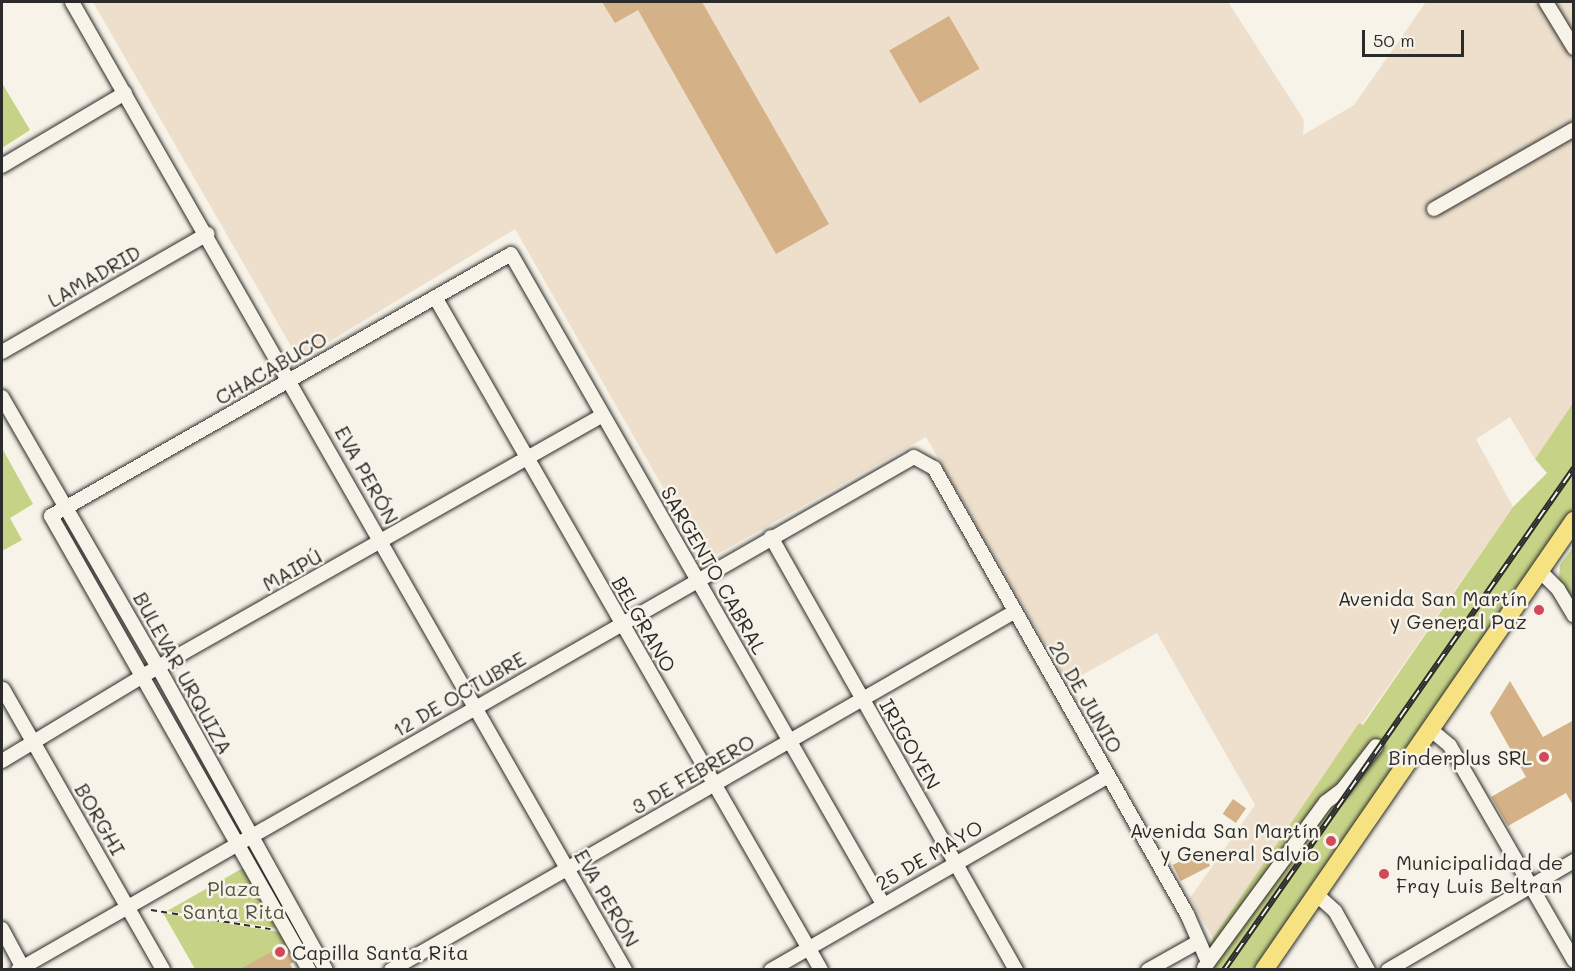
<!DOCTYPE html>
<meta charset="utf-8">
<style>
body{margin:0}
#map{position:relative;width:1575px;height:971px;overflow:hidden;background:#f7f3e8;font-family:Mali,sans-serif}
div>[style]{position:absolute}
.built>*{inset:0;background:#eddfcb}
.green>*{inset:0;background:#c6d387}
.building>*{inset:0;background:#d5b187;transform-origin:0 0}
.path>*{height:2px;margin-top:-1px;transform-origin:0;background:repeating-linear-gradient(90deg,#2b2b2b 0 6px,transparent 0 10.5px)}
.roads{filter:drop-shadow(0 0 2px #2b2b2b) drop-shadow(0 0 2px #2b2b2b)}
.minor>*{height:14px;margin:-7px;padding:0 7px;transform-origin:7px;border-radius:7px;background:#f7f3e8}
.major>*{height:18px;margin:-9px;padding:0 9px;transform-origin:9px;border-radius:9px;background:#f6e281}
.rail>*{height:6px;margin-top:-3px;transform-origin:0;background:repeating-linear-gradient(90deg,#f7f3e8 0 11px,#2b2b2b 0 22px);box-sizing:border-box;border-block:2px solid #2b2b2b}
.dots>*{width:16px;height:16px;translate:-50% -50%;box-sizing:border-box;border:3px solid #f7f3e8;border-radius:50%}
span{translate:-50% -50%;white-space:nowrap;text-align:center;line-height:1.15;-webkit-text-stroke:5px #f7f3e8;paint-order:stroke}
.street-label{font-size:20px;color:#2b2b2b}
.poi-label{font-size:20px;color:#2b2b2b}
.right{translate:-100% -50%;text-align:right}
.left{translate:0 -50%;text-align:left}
.park-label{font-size:20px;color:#525542}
.frame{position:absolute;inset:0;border:3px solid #2b2b2b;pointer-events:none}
.scale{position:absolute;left:1362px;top:30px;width:102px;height:27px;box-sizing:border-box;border:3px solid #2b2b2b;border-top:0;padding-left:8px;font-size:18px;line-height:21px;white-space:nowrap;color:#2b2b2b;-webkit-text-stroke:4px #f7f3e8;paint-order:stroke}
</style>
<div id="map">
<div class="built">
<i style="clip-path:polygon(93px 2px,1228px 2px,1304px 120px,1303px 135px,1354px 105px,1426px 2px,1573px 2px,1573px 403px,1535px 459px,1510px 417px,1476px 439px,1513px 507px,1213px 938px,1190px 898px,1255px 805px,1157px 633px,1068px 683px,926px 437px,705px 561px,515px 229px,299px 360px)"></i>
</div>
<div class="green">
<i style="clip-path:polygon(2px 83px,30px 130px,2px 148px)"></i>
<i style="clip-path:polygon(1573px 403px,1573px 521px,1264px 969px,1203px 970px,1213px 938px,1359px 723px,1363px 725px,1513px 507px,1547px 473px,1535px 459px)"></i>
<i style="clip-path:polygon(2px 448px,33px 504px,10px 518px,22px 540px,2px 551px)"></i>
<i style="clip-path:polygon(1573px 547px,1573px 603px,1559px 578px,1560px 565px)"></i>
<i style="clip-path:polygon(243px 868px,276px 928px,167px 911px)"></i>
<i style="clip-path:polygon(163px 913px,279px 932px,286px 944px,243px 969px,195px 969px)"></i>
</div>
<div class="building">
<i style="clip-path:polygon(602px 2px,702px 2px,829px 224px,776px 254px,638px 10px,615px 23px)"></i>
<i style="left:949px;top:16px;width:61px;height:69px;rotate:60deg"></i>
<i style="clip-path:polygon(1510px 681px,1543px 737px,1574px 720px,1574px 807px,1566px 793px,1508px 826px,1491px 797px,1526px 777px,1490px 713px)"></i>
<i style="left:1233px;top:799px;width:16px;height:18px;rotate:35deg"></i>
<i style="left:1202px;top:850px;width:18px;height:33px;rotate:63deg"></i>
<i style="clip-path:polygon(284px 945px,294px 962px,290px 964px,293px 969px,240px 969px)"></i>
</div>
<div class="path">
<i style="left:151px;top:910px;width:121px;rotate:9.1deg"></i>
</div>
<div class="roads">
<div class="minor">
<i style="left:72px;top:2px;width:1115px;rotate:60.26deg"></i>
<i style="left:1546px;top:2px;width:54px;rotate:58.7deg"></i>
<i style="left:2px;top:166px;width:143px;rotate:-30.7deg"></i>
<i style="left:1434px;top:209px;width:161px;rotate:-29.7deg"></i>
<i style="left:435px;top:297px;width:776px;rotate:60.16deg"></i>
<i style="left:2px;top:352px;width:237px;rotate:-29.9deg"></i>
<i style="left:2px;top:397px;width:312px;rotate:60deg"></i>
<i style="left:158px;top:667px;width:346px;rotate:61deg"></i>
<i style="left:771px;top:537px;width:498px;rotate:60.5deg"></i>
<i style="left:1539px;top:570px;width:27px;rotate:45deg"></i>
<i style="left:1558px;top:589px;width:31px;rotate:59deg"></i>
<i style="left:3px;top:689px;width:323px;rotate:60.3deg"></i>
<i style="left:1430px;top:729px;width:26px;rotate:40deg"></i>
<i style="left:1450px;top:746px;width:248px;rotate:60deg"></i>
<i style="left:2px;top:761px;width:182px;rotate:-31.1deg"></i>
<i style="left:158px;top:667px;width:511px;rotate:-29.52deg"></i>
<i style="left:1316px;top:894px;width:25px;rotate:42deg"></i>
<i style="left:1335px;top:911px;width:68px;rotate:60.8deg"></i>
<i style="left:2px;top:929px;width:47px;rotate:61.8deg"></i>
<i style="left:1204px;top:968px;width:206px;rotate:-53.7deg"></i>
<i style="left:1326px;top:802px;width:21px;rotate:-37deg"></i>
<i style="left:1343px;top:789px;width:54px;rotate:-52.5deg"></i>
<i style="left:18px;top:970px;width:1032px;rotate:-29.79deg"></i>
<i style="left:914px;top:457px;width:23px;rotate:29deg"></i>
<i style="left:934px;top:468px;width:513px;rotate:60.44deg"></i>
<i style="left:1187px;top:914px;width:52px;rotate:66.4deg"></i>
<i style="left:309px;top:970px;width:522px;rotate:-119.61deg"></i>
<i style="left:51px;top:516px;width:529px;rotate:-29.66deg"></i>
<i style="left:511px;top:254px;width:749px;rotate:60.22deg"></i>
<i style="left:391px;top:970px;width:719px;rotate:-29.88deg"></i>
<i style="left:771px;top:970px;width:389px;rotate:-29.9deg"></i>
<i style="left:1148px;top:970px;width:57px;rotate:-29.2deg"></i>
<i style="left:1388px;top:970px;width:216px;rotate:-30.4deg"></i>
</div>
<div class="major">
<i style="left:1264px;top:970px;width:546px;rotate:-55.38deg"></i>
</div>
</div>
<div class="rail">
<i style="left:1224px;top:970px;width:612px;rotate:-55.12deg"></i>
</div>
<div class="dots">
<i style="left:1539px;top:610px;background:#d1495b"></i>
<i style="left:1544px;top:757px;background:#d1495b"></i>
<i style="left:1331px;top:841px;background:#d1495b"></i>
<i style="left:1384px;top:874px;background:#d1495b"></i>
<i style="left:280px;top:952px;background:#d1495b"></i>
</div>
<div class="street-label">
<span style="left:94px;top:276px;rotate:-30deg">LAMADRID</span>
<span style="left:271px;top:368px;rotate:-30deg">CHACABUCO</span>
<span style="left:367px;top:475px;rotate:61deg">EVA PERÓN</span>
<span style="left:292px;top:570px;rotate:-29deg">MAIPÚ</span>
<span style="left:714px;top:570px;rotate:60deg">SARGENTO CABRAL</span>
<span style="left:644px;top:624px;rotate:60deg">BELGRANO</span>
<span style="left:183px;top:673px;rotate:61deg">BULEVAR URQUIZA</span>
<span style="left:459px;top:694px;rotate:-30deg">12 DE OCTUBRE</span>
<span style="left:1086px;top:697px;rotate:60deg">20 DE JUNIO</span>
<span style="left:910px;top:744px;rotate:60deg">IRIGOYEN</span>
<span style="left:693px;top:774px;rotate:-30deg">3 DE FEBRERO</span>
<span style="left:100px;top:819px;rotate:60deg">BORGHI</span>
<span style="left:929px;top:855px;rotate:-30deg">25 DE MAYO</span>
<span style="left:607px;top:898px;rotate:60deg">EVA PERÓN</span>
</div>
<div class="poi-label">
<span class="right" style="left:1527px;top:610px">Avenida San Martín<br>y General Paz</span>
<span class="right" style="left:1532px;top:757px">Binderplus SRL</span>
<span class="right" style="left:1319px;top:842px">Avenida San Martín<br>y General Salvio</span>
<span class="left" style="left:1396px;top:874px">Municipalidad de<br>Fray Luis Beltran</span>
<span class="left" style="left:292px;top:952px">Capilla Santa Rita</span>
</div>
<div class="park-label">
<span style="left:234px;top:900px">Plaza<br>Santa Rita</span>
</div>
<div class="frame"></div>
<div class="scale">50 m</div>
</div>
